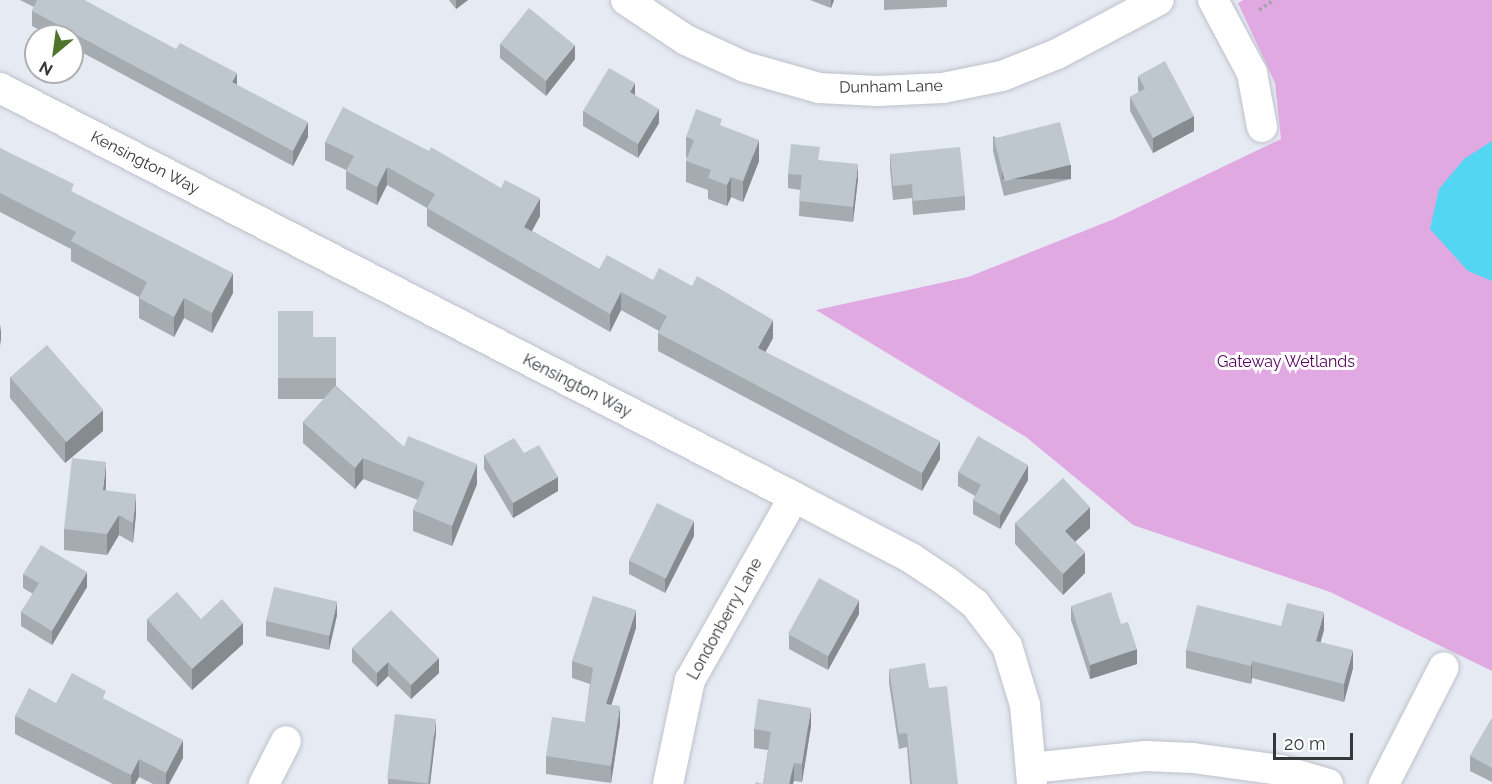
<!DOCTYPE html>
<style>
body{margin:0}
#map{position:relative;width:1492px;height:784px;overflow:hidden;background:#e6eaf3;font-family:Raleway,sans-serif}
div>[style]{position:absolute}
.green>*{inset:0;background:#e1a9e2}
.water>*{inset:0;background:#52d6f2}
.path>*{height:4px;margin-top:-2px;transform-origin:0;background:repeating-linear-gradient(90deg,#a3a6ad 0 3px,transparent 0 6px)}
.roads{filter:drop-shadow(0 0 2px #bec1ca) drop-shadow(0 0 2px #bec1ca)}
.minor>*{height:30px;margin:-15px;padding:0 15px;transform-origin:15px;border-radius:15px;background:#fff}
.wall>*{inset:0;background:#a4abb1}
.shaded-wall>*{inset:0;background:#868b90;transform-origin:0 0}
.building>*{inset:0;background:#bfc7ce;transform-origin:0 0}
span{translate:-50% -50%;white-space:nowrap;text-align:center;line-height:1.15;-webkit-text-stroke:6px #fff;paint-order:stroke}
.street-label{font-size:16px;color:#35373a}
.park-label{font-size:16px;color:#54005a}
.north{position:absolute;left:24px;top:24px;width:60px;height:60px;box-sizing:border-box;background:#fff;border:2px solid #aeafb0;border-radius:50%;rotate:209deg;font-size:16px;font-weight:700;line-height:24px;text-align:center;color:#35373a}
.north::after{content:'';display:block;margin:auto;width:21px;height:27px;background:#50742c;clip-path:polygon(50% 0,100% 100%,50% 72%,0 100%)}
.scale{position:absolute;left:1273px;top:733px;width:80px;height:27px;box-sizing:border-box;border:3px solid #35373a;border-top:0;padding-left:8px;font-size:18px;line-height:21px;white-space:nowrap;color:#35373a;-webkit-text-stroke:4px #fff;paint-order:stroke}
</style>
<div id="map">
<div class="green">
<i style="clip-path:polygon(1243px 0,1492px 0,1492px 671px,1330px 592px,1133px 525px,1026px 437px,816px 310px,968px 277px,1114px 219px,1281px 139px,1275px 83px,1238px 3px)"></i>
</div>
<div class="water">
<i style="clip-path:polygon(1492px 141px,1492px 281px,1468px 271px,1430px 229px,1439px 189px,1464px 159px)"></i>
</div>
<div class="path">
<i style="left:1259px;top:10px;width:18px;rotate:-34deg"></i>
</div>
<div class="roads">
<div class="minor">
<i style="left:626px;top:0;width:72px;rotate:33.7deg"></i>
<i style="left:686px;top:40px;width:65px;rotate:24.6deg"></i>
<i style="left:745px;top:67px;width:77px;rotate:15.8deg"></i>
<i style="left:819px;top:88px;width:58px;rotate:3deg"></i>
<i style="left:877px;top:91px;width:66px;rotate:-2.6deg"></i>
<i style="left:943px;top:88px;width:60px;rotate:-11.5deg"></i>
<i style="left:1002px;top:76px;width:59px;rotate:-21.8deg"></i>
<i style="left:1057px;top:54px;width:115px;rotate:-27.9deg"></i>
<i style="left:1213px;top:0;width:83px;rotate:61.9deg"></i>
<i style="left:1252px;top:73px;width:55px;rotate:79.5deg"></i>
<i style="left:0;top:88px;width:893px;rotate:27.25deg"></i>
<i style="left:794px;top:497px;width:132px;rotate:27.5deg"></i>
<i style="left:911px;top:558px;width:43px;rotate:33.7deg"></i>
<i style="left:947px;top:582px;width:36px;rotate:38deg"></i>
<i style="left:975px;top:604px;width:53px;rotate:52.7deg"></i>
<i style="left:1007px;top:646px;width:62px;rotate:73deg"></i>
<i style="left:1025px;top:705px;width:79px;rotate:84.9deg"></i>
<i style="left:1031px;top:768px;width:115px;rotate:-6deg"></i>
<i style="left:1145px;top:756px;width:48px;rotate:2.4deg"></i>
<i style="left:1193px;top:758px;width:89px;rotate:7.8deg"></i>
<i style="left:1281px;top:770px;width:49px;rotate:16.6deg"></i>
<i style="left:264px;top:784px;width:48px;rotate:-62.9deg"></i>
<i style="left:668px;top:784px;width:106px;rotate:-78.1deg"></i>
<i style="left:690px;top:680px;width:210px;rotate:-60.4deg"></i>
<i style="left:1384px;top:784px;width:131px;rotate:-62.9deg"></i>
</div>
</div>
<div class="wall">
<i style="clip-path:polygon(20px 0,84px 0,237px 85px,308px 137px,293px 166px,72px 47px,72px 36px,51px 36px,32px 26px,32px 11px,34px 7px)"></i>
<i style="clip-path:polygon(449px 0,468px 0,456px 9px)"></i>
<i style="clip-path:polygon(810px 0,834px 0,831px 8px)"></i>
<i style="clip-path:polygon(884px 0,947px 0,947px 7px,884px 10px)"></i>
<i style="clip-path:polygon(500px 44px,575px 59px,546px 96px,500px 58px)"></i>
<i style="clip-path:polygon(1138px 76px,1194px 131px,1153px 153px,1130px 111px,1130px 97px,1139px 92px,1138px 90px)"></i>
<i style="clip-path:polygon(635px 95px,659px 123px,638px 158px,583px 126px,583px 111px)"></i>
<i style="clip-path:polygon(722px 126px,759px 161px,743px 202px,731px 197px,727px 206px,708px 199px,708px 190px,686px 182px,686px 161px,687px 158px,686px 157px,686px 137px)"></i>
<i style="clip-path:polygon(993px 136px,1071px 179px,1004px 196px,993px 151px)"></i>
<i style="clip-path:polygon(325px 142px,540px 216px,532px 231px,599px 269px,653px 280px,773px 338px,765px 352px,940px 459px,922px 491px,658px 351px,658px 333px,659px 331px,621px 310px,610px 332px,427px 226px,427px 208px,387px 185px,377px 205px,346px 189px,346px 170px,325px 160px)"></i>
<i style="clip-path:polygon(0 148px,74px 193px,233px 293px,212px 333px,184px 318px,174px 337px,139px 318px,139px 297px,71px 261px,71px 249px,0 212px)"></i>
<i style="clip-path:polygon(890px 154px,965px 196px,965px 210px,913px 215px,912px 198px,893px 200px,890px 168px)"></i>
<i style="clip-path:polygon(820px 160px,858px 179px,853px 222px,799px 216px,800px 190px,788px 188px,788px 174px)"></i>
<i style="clip-path:polygon(278px 311px,313px 337px,336px 337px,336px 386px,404px 447px,477px 484px,452px 546px,413px 531px,413px 510px,418px 500px,363px 479px,355px 489px,303px 443px,303px 422px,324px 399px,278px 399px)"></i>
<i style="clip-path:polygon(10px 377px,103px 431px,65px 463px,10px 398px)"></i>
<i style="clip-path:polygon(524px 453px,558px 491px,513px 518px,484px 469px,484px 455px)"></i>
<i style="clip-path:polygon(958px 472px,1028px 480px,1000px 529px,973px 514px,973px 500px,975px 496px,958px 486px)"></i>
<i style="clip-path:polygon(106px 483px,106px 490px,136px 514px,133px 543px,119px 535px,107px 555px,64px 550px,64px 529px)"></i>
<i style="clip-path:polygon(1015px 523px,1090px 528px,1075px 542px,1085px 573px,1063px 595px,1015px 544px)"></i>
<i style="clip-path:polygon(694px 536px,665px 593px,629px 574px,629px 560px)"></i>
<i style="clip-path:polygon(23px 574px,87px 587px,52px 645px,21px 626px,21px 612px,33px 594px,23px 588px)"></i>
<i style="clip-path:polygon(1071px 606px,1121px 624px,1137px 664px,1090px 679px,1071px 620px)"></i>
<i style="clip-path:polygon(859px 614px,828px 670px,789px 649px,789px 635px)"></i>
<i style="clip-path:polygon(337px 615px,329px 650px,266px 636px,266px 621px)"></i>
<i style="clip-path:polygon(147px 619px,201px 619px,243px 644px,192px 690px,147px 640px)"></i>
<i style="clip-path:polygon(1281px 626px,1324px 630px,1320px 642px,1353px 668px,1344px 702px,1252px 678px,1251px 684px,1186px 668px,1186px 650px)"></i>
<i style="clip-path:polygon(636px 628px,611px 705px,620px 724px,611px 783px,546px 774px,546px 756px,585px 722px,590px 684px,572px 678px,572px 661px)"></i>
<i style="clip-path:polygon(352px 648px,439px 673px,411px 699px,388px 676px,377px 687px,352px 662px)"></i>
<i style="clip-path:polygon(889px 669px,929px 688px,958px 784px,910px 784px,907px 747px,899px 749px,889px 683px)"></i>
<i style="clip-path:polygon(106px 700px,183px 758px,169px 784px,153px 784px,139px 777px,135px 784px,113px 784px,15px 734px,15px 716px,56px 703px)"></i>
<i style="clip-path:polygon(1492px 718px,1492px 782px,1470px 771px,1470px 756px)"></i>
<i style="clip-path:polygon(811px 726px,802px 782px,794px 781px,763px 784px,768px 750px,754px 748px,754px 729px)"></i>
<i style="clip-path:polygon(436px 733px,430px 784px,388px 784px,388px 779px)"></i>
</div>
<div class="shaded-wall">
<i style="clip-path:polygon(456px 0,468px 0,456px 9px)"></i>
<i style="clip-path:polygon(831px 0,834px 0,831px 8px)"></i>
<i style="clip-path:polygon(575px 45px,575px 59px,546px 96px,546px 81px)"></i>
<i style="clip-path:polygon(237px 73px,237px 87px,232px 82px)"></i>
<i style="clip-path:polygon(635px 83px,635px 98px,630px 92px)"></i>
<i style="clip-path:polygon(659px 109px,659px 123px,638px 158px,638px 144px)"></i>
<i style="clip-path:polygon(1194px 116px,1194px 131px,1153px 153px,1153px 138px)"></i>
<i style="clip-path:polygon(308px 122px,308px 137px,293px 166px,293px 151px)"></i>
<i style="clip-path:polygon(759px 140px,759px 161px,743px 202px,743px 181px)"></i>
<i style="clip-path:polygon(858px 164px,858px 179px,853px 222px,853px 207px)"></i>
<i style="left:1071px;top:165px;width:14px;height:69px;rotate:90deg"></i>
<i style="clip-path:polygon(387px 167px,387px 185px,377px 205px,377px 187px)"></i>
<i style="clip-path:polygon(731px 177px,731px 197px,727px 206px,727px 185px)"></i>
<i style="clip-path:polygon(540px 198px,540px 216px,524px 245px,524px 227px)"></i>
<i style="clip-path:polygon(233px 273px,233px 293px,212px 333px,212px 313px)"></i>
<i style="clip-path:polygon(621px 292px,621px 310px,610px 332px,610px 314px)"></i>
<i style="clip-path:polygon(184px 298px,184px 318px,174px 337px,174px 317px)"></i>
<i style="clip-path:polygon(773px 320px,773px 338px,758px 366px,758px 348px)"></i>
<i style="clip-path:polygon(1px 324px,1px 339px,0 346px,0 332px)"></i>
<i style="clip-path:polygon(103px 410px,103px 431px,65px 463px,65px 442px)"></i>
<i style="clip-path:polygon(940px 441px,940px 459px,922px 491px,922px 473px)"></i>
<i style="clip-path:polygon(363px 458px,363px 479px,355px 489px,355px 468px)"></i>
<i style="clip-path:polygon(106px 462px,106px 483px,103px 510px,103px 490px)"></i>
<i style="clip-path:polygon(477px 464px,477px 484px,452px 546px,452px 526px)"></i>
<i style="clip-path:polygon(1028px 465px,1028px 480px,1000px 529px,1000px 515px)"></i>
<i style="clip-path:polygon(558px 477px,558px 491px,513px 518px,513px 503px)"></i>
<i style="clip-path:polygon(136px 494px,136px 514px,133px 543px,133px 523px)"></i>
<i style="clip-path:polygon(1090px 507px,1090px 528px,1065px 551px,1065px 531px)"></i>
<i style="clip-path:polygon(119px 515px,119px 535px,107px 555px,107px 534px)"></i>
<i style="clip-path:polygon(694px 521px,694px 536px,665px 593px,665px 578px)"></i>
<i style="clip-path:polygon(1085px 552px,1085px 573px,1063px 595px,1063px 574px)"></i>
<i style="clip-path:polygon(87px 572px,87px 587px,52px 645px,52px 631px)"></i>
<i style="clip-path:polygon(859px 600px,859px 614px,828px 670px,828px 656px)"></i>
<i style="clip-path:polygon(337px 601px,337px 615px,329px 650px,329px 636px)"></i>
<i style="clip-path:polygon(636px 610px,636px 628px,606px 722px,606px 704px)"></i>
<i style="clip-path:polygon(1324px 612px,1324px 630px,1316px 659px,1316px 641px)"></i>
<i style="clip-path:polygon(243px 623px,243px 644px,192px 690px,192px 669px)"></i>
<i style="clip-path:polygon(1137px 649px,1137px 664px,1090px 679px,1090px 665px)"></i>
<i style="clip-path:polygon(1353px 650px,1353px 668px,1344px 702px,1344px 684px)"></i>
<i style="clip-path:polygon(439px 658px,439px 673px,411px 699px,411px 685px)"></i>
<i style="clip-path:polygon(1252px 661px,1252px 678px,1251px 684px,1251px 666px)"></i>
<i style="clip-path:polygon(388px 662px,388px 676px,377px 687px,377px 673px)"></i>
<i style="clip-path:polygon(620px 706px,620px 724px,611px 783px,611px 766px)"></i>
<i style="clip-path:polygon(811px 708px,811px 726px,802px 782px,802px 764px)"></i>
<i style="clip-path:polygon(436px 719px,436px 733px,430px 784px,429px 784px)"></i>
<i style="clip-path:polygon(183px 740px,183px 758px,169px 784px,166px 784px,166px 773px)"></i>
<i style="clip-path:polygon(139px 759px,139px 777px,135px 784px,131px 784px,131px 775px)"></i>
<i style="clip-path:polygon(794px 763px,794px 781px,793px 784px,789px 784px)"></i>
</div>
<div class="building">
<i style="clip-path:polygon(37px 0,84px 0,176px 49px,180px 43px,237px 73px,232px 82px,308px 122px,293px 151px,32px 11px)"></i>
<i style="left:529px;top:8px;width:59px;height:46px;rotate:39deg"></i>
<i style="clip-path:polygon(1165px 61px,1194px 116px,1153px 138px,1130px 97px,1145px 89px,1138px 76px)"></i>
<i style="clip-path:polygon(609px 68px,635px 83px,630px 92px,659px 109px,638px 144px,583px 111px)"></i>
<i style="clip-path:polygon(343px 107px,429px 151px,431px 147px,501px 188px,505px 180px,540px 198px,524px 227px,599px 269px,607px 255px,653px 280px,659px 268px,692px 286px,697px 276px,722px 290px,773px 320px,758px 348px,940px 441px,922px 473px,658px 333px,667px 316px,621px 292px,610px 314px,427px 208px,435px 194px,387px 167px,377px 187px,346px 171px,354px 156px,325px 142px)"></i>
<i style="clip-path:polygon(696px 109px,722px 119px,720px 125px,759px 140px,743px 181px,731px 177px,727px 185px,708px 178px,711px 170px,686px 161px,694px 140px,686px 137px)"></i>
<i style="left:1060px;top:122px;width:44px;height:68px;rotate:76deg"></i>
<i style="clip-path:polygon(791px 144px,820px 147px,818px 160px,858px 164px,853px 207px,799px 201px,802px 175px,788px 174px)"></i>
<i style="clip-path:polygon(960px 147px,965px 196px,913px 201px,912px 184px,893px 186px,890px 154px)"></i>
<i style="clip-path:polygon(0 148px,74px 184px,71px 191px,233px 273px,212px 313px,184px 298px,174px 317px,139px 298px,147px 282px,71px 241px,76px 232px,0 193px)"></i>
<i style="clip-path:polygon(278px 311px,313px 311px,313px 337px,336px 337px,336px 378px,278px 378px)"></i>
<i style="left:47px;top:345px;width:86px;height:49px;rotate:49deg"></i>
<i style="clip-path:polygon(335px 386px,404px 447px,408px 436px,477px 464px,452px 526px,413px 510px,425px 482px,363px 458px,355px 468px,303px 422px)"></i>
<i style="clip-path:polygon(978px 436px,1028px 465px,1000px 515px,973px 500px,981px 485px,958px 472px)"></i>
<i style="clip-path:polygon(514px 438px,524px 453px,539px 445px,558px 477px,513px 503px,484px 455px)"></i>
<i style="clip-path:polygon(72px 458px,106px 462px,103px 490px,136px 494px,133px 523px,119px 515px,107px 534px,64px 529px)"></i>
<i style="clip-path:polygon(1063px 478px,1090px 507px,1065px 531px,1085px 552px,1063px 574px,1015px 523px)"></i>
<i style="left:657px;top:503px;width:41px;height:64px;rotate:26deg"></i>
<i style="clip-path:polygon(41px 545px,87px 572px,52px 631px,21px 612px,39px 583px,23px 574px)"></i>
<i style="left:819px;top:578px;width:46px;height:64px;rotate:29deg"></i>
<i style="left:274px;top:587px;width:65px;height:35px;rotate:13deg"></i>
<i style="clip-path:polygon(177px 592px,201px 619px,222px 599px,243px 623px,192px 669px,147px 619px)"></i>
<i style="clip-path:polygon(1111px 592px,1121px 624px,1128px 622px,1137px 649px,1090px 665px,1071px 606px)"></i>
<i style="clip-path:polygon(593px 596px,636px 610px,606px 704px,620px 706px,611px 766px,546px 756px,552px 717px,585px 722px,593px 668px,572px 661px)"></i>
<i style="clip-path:polygon(1287px 603px,1324px 612px,1316px 641px,1353px 650px,1344px 684px,1252px 661px,1251px 666px,1186px 650px,1197px 605px,1281px 626px)"></i>
<i style="clip-path:polygon(391px 610px,439px 658px,411px 685px,388px 662px,377px 673px,352px 648px)"></i>
<i style="clip-path:polygon(925px 663px,929px 688px,947px 686px,958px 784px,912px 784px,907px 733px,899px 734px,889px 669px)"></i>
<i style="clip-path:polygon(72px 673px,106px 691px,103px 698px,183px 740px,166px 773px,139px 759px,131px 775px,15px 716px,29px 688px,56px 703px)"></i>
<i style="clip-path:polygon(758px 699px,811px 708px,802px 764px,794px 763px,789px 784px,755px 784px,756px 782px,763px 784px,771px 732px,754px 729px)"></i>
<i style="left:395px;top:714px;width:41px;height:65px;rotate:7deg"></i>
<i style="clip-path:polygon(1492px 718px,1492px 768px,1470px 756px)"></i>
</div>
<div class="street-label">
<span style="left:891px;top:87px;rotate:-1deg">Dunham Lane</span>
<span style="left:145px;top:163px;rotate:27deg">Kensington Way</span>
<span style="left:577px;top:386px;rotate:27deg">Kensington Way</span>
<span style="left:725px;top:619px;rotate:-61deg">Londonberry Lane</span>
</div>
<div class="park-label">
<span style="left:1286px;top:362px">Gateway Wetlands</span>
</div>
<div class="north">N</div>
<div class="scale">20 m</div>
</div>
